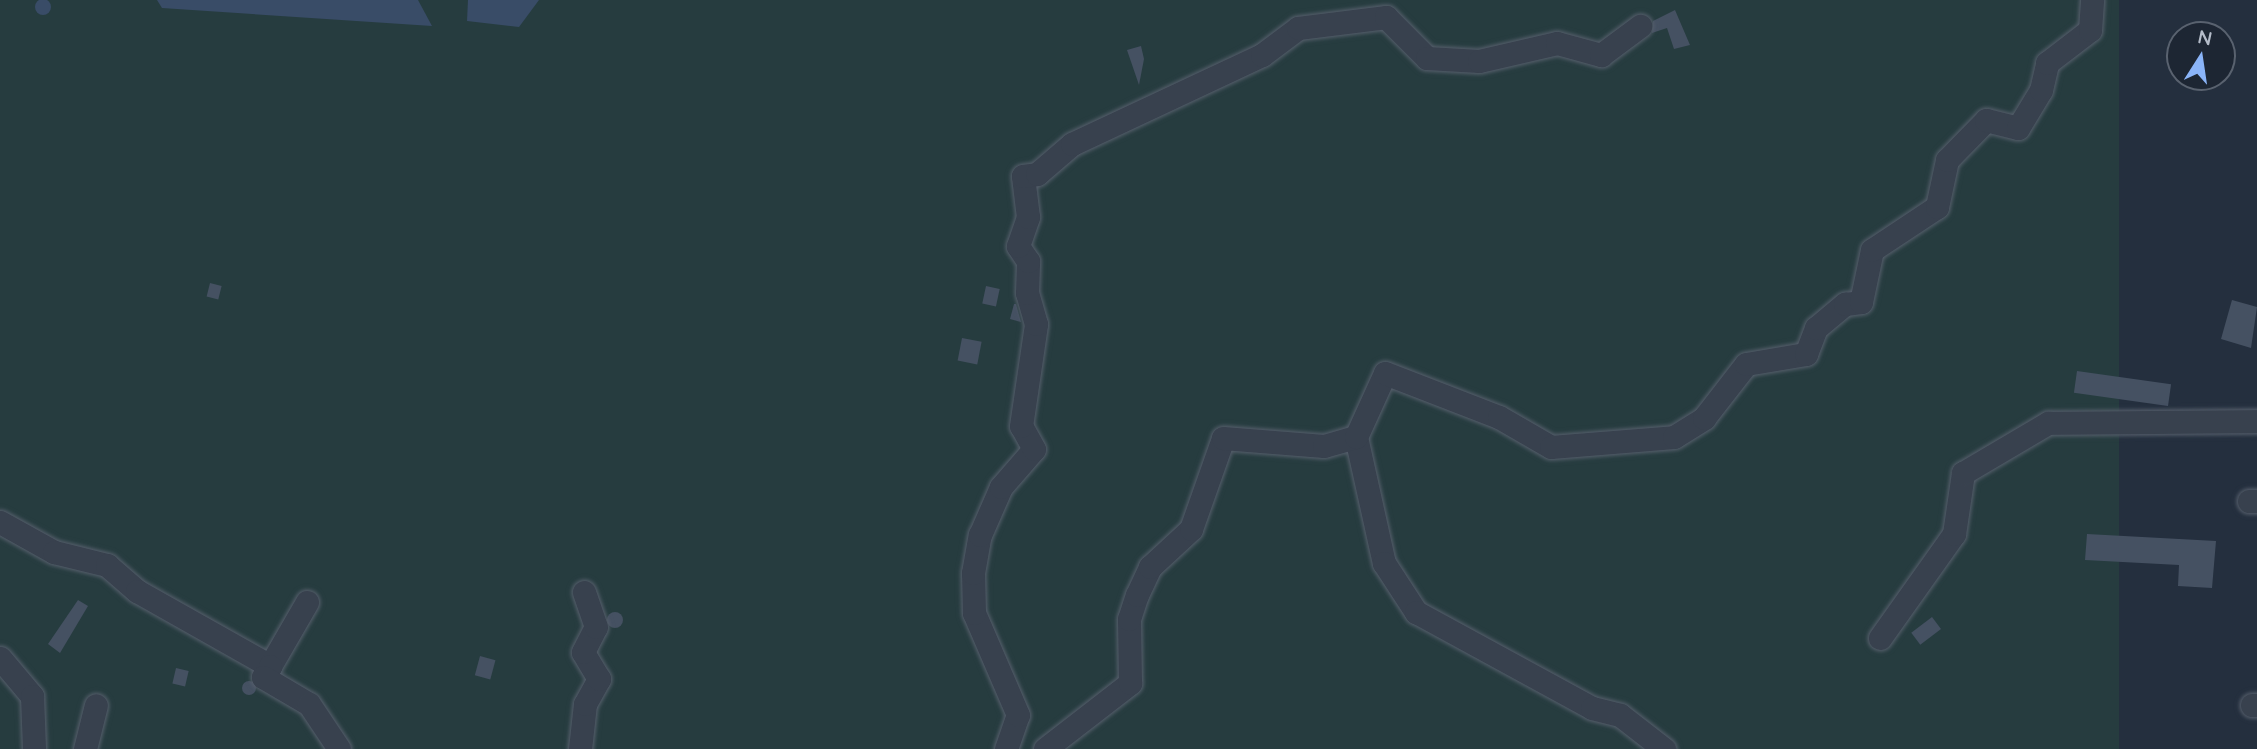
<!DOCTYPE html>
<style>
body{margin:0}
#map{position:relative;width:2257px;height:749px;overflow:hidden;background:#242f3e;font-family:Quicksand,sans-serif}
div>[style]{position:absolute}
.green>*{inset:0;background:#263c3f;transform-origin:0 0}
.water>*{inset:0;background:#394c67}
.round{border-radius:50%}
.building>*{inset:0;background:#455162;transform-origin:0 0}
.roads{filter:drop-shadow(0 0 2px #565f6c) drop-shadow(0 0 2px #565f6c)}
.minor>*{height:23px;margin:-11.5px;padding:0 11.5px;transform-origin:11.5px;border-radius:11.5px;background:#38414e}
span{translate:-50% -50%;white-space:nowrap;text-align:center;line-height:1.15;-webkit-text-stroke:6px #1d2633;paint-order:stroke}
.north{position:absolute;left:2166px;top:21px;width:70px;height:70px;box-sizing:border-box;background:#1d2633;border:2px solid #59626f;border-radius:50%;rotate:12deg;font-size:19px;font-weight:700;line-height:28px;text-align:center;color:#b4bcc9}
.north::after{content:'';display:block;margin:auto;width:24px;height:32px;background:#8ab4f8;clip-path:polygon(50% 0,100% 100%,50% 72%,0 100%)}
</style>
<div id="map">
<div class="green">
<i style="left:0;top:0;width:2119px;height:749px"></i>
</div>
<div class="water">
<i class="round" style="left:35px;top:-1px;width:16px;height:16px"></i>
<i style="clip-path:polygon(157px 0,418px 0,432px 26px,162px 8px)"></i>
<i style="clip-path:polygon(468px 0,539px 0,519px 27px,467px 21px)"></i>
</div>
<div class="building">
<i style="clip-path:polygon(1675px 10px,1690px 45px,1674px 49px,1667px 28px,1652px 33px,1653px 21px)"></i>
<i style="clip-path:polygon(1141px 46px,1144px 59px,1139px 85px,1127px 50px)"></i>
<i style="left:210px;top:283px;width:12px;height:14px;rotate:14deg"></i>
<i style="left:986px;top:286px;width:14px;height:18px;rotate:12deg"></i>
<i style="clip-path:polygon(2232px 300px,2257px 307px,2251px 348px,2221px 339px)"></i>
<i style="clip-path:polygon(1014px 304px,1016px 304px,1021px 322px,1010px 319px)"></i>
<i style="left:962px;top:338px;width:20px;height:23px;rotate:11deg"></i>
<i style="left:2077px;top:371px;width:95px;height:22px;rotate:8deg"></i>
<i style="clip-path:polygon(2087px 534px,2216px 541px,2212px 588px,2178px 586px,2179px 565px,2085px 560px)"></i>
<i style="clip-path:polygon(78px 600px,88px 606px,60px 653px,48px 644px)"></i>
<i class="round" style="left:607px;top:612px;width:16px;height:16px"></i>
<i style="left:1932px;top:617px;width:15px;height:26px;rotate:53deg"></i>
<i style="left:480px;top:656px;width:16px;height:20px;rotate:15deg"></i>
<i style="left:176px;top:668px;width:13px;height:16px;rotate:13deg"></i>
<i class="round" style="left:242px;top:681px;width:14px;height:14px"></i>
</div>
<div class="roads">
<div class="minor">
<i style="left:1356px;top:437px;width:129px;rotate:77.5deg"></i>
<i style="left:1384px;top:563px;width:59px;rotate:56.9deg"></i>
<i style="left:1416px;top:612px;width:200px;rotate:28.6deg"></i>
<i style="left:1592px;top:708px;width:29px;rotate:14deg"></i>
<i style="left:1620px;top:715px;width:56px;rotate:37.7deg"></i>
<i style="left:2249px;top:501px;width:8px"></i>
<i style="left:0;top:522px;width:62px;rotate:29.1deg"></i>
<i style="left:54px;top:552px;width:55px;rotate:13.8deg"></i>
<i style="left:107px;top:565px;width:40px;rotate:41deg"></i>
<i style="left:137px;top:591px;width:153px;rotate:29.4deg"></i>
<i style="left:270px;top:666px;width:74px;rotate:-60deg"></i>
<i style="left:1880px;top:638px;width:128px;rotate:-54.6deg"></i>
<i style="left:1954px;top:534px;width:62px;rotate:-81.6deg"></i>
<i style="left:1963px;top:473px;width:99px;rotate:-30.5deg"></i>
<i style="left:2048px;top:423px;width:209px;rotate:-0.5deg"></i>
<i style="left:0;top:658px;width:50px;rotate:49.9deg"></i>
<i style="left:32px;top:696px;width:53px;rotate:87.8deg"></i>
<i style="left:270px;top:666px;width:13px;rotate:122deg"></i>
<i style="left:263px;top:677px;width:53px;rotate:30.4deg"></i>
<i style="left:309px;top:704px;width:54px;rotate:56.3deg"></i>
<i style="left:2252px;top:705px;width:5px"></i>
<i style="left:85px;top:749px;width:45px;rotate:-76deg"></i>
<i style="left:580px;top:749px;width:45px;rotate:-83.7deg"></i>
<i style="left:585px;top:704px;width:29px;rotate:-61deg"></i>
<i style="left:599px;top:679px;width:31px;rotate:-121deg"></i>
<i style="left:583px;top:652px;width:28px;rotate:-63deg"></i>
<i style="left:596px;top:627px;width:37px;rotate:-109deg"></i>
<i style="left:1006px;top:749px;width:36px;rotate:-71deg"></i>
<i style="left:1018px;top:715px;width:111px;rotate:-113.3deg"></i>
<i style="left:974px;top:613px;width:40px;rotate:-91.4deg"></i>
<i style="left:973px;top:573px;width:39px;rotate:-80deg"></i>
<i style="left:980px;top:535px;width:52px;rotate:-66.4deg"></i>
<i style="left:1001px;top:487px;width:50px;rotate:-49deg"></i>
<i style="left:1034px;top:449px;width:26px;rotate:-119deg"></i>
<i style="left:1021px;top:426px;width:103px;rotate:-81.6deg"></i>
<i style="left:1036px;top:324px;width:32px;rotate:-106deg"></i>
<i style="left:1027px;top:293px;width:32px;rotate:-88deg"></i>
<i style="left:1028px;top:261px;width:18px;rotate:-124deg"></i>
<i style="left:1018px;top:246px;width:31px;rotate:-71deg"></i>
<i style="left:1028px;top:217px;width:41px;rotate:-97deg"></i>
<i style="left:1023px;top:176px;width:14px;rotate:-8deg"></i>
<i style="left:1037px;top:174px;width:46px;rotate:-40.6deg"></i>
<i style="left:1072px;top:144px;width:210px;rotate:-25.1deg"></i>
<i style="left:1262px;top:55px;width:45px;rotate:-36.9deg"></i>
<i style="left:1298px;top:28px;width:89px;rotate:-7.1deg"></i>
<i style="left:1386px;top:17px;width:58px;rotate:45deg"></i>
<i style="left:1427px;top:58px;width:52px;rotate:3.3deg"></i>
<i style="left:1479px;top:61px;width:80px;rotate:-13deg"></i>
<i style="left:1557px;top:43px;width:46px;rotate:15.3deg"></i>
<i style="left:1601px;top:55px;width:49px;rotate:-36.6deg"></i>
<i style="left:1045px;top:749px;width:108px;rotate:-37.8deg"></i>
<i style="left:1130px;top:683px;width:64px;rotate:-90.9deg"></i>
<i style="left:1129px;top:619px;width:25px;rotate:-72deg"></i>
<i style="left:1137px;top:595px;width:31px;rotate:-65deg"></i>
<i style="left:1150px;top:567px;width:56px;rotate:-42.8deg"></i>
<i style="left:1191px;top:529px;width:96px;rotate:-70.6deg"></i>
<i style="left:1223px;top:438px;width:101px;rotate:4.5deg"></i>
<i style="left:1324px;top:446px;width:33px;rotate:-16deg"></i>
<i style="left:1356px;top:437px;width:70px;rotate:-65.6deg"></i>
<i style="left:1385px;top:373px;width:122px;rotate:21.1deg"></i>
<i style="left:1499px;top:417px;width:60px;rotate:30deg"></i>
<i style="left:1551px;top:447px;width:123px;rotate:-4.6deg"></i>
<i style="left:1674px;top:437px;width:36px;rotate:-32deg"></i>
<i style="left:1704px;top:418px;width:68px;rotate:-52.1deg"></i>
<i style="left:1746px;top:364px;width:61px;rotate:-9.5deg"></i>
<i style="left:1806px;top:354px;width:28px;rotate:-69deg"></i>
<i style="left:1816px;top:328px;width:38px;rotate:-40deg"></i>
<i style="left:1845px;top:304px;width:16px;rotate:-7deg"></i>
<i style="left:1861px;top:302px;width:53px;rotate:-78.1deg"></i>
<i style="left:1872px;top:250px;width:78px;rotate:-33.5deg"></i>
<i style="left:1937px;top:207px;width:48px;rotate:-78deg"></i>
<i style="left:1947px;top:160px;width:56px;rotate:-45.7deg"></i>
<i style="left:1986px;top:120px;width:33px;rotate:14deg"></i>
<i style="left:2018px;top:128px;width:44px;rotate:-58.8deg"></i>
<i style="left:2041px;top:90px;width:28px;rotate:-77deg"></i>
<i style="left:2047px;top:63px;width:54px;rotate:-37.5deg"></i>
<i style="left:2090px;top:30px;width:30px;rotate:-86deg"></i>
</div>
</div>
<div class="north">N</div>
</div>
